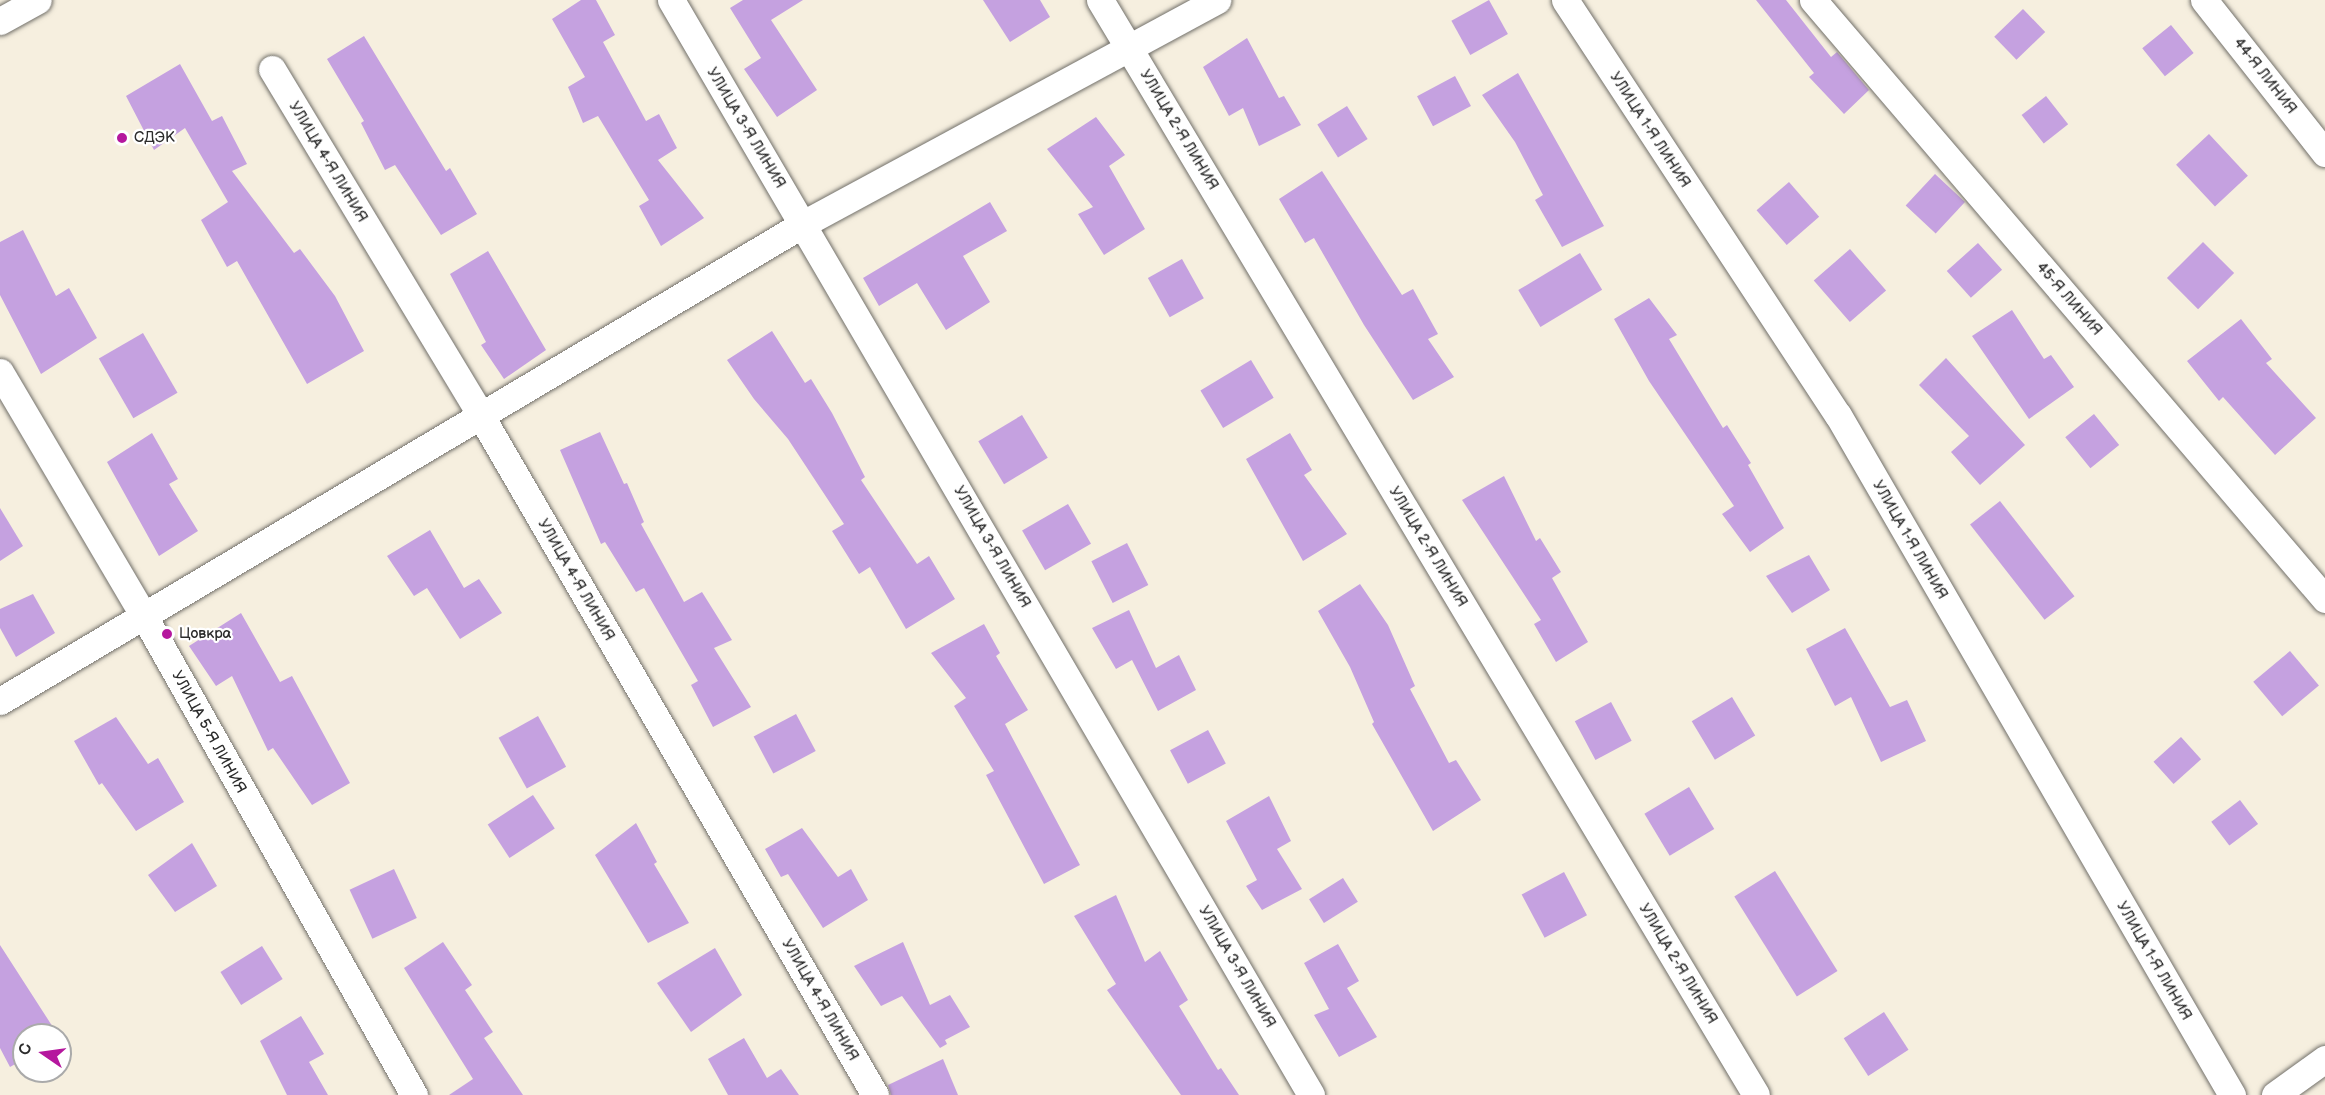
<!DOCTYPE html>
<meta charset="utf-8">
<style>
body{margin:0}
#map{position:relative;width:2325px;height:1095px;overflow:hidden;background:#f6efdf;font-family:"Balsamiq Sans",sans-serif}
div>[style]{position:absolute}
.building>*{inset:0;background:#c5a1e0;transform-origin:0 0}
.roads{filter:drop-shadow(0 0 2px #72706a) drop-shadow(0 0 2px #72706a)}
.minor>*{height:27px;margin:-13.5px;padding:0 13.5px;transform-origin:13.5px;border-radius:13.5px;background:#fff}
.dots>*{width:16px;height:16px;translate:-50% -50%;box-sizing:border-box;border:3px solid #fff;border-radius:50%}
span{translate:-50% -50%;white-space:nowrap;text-align:center;line-height:1.15;-webkit-text-stroke:4.5px #fff;paint-order:stroke}
.street-label{font-size:15px;color:#2b2b2b}
.poi-label{font-size:15px;color:#2b2b2b}
.left{translate:0 -50%;text-align:left}
.north{position:absolute;left:12px;top:1023px;width:60px;height:60px;box-sizing:border-box;background:#fff;border:2px solid #aaa;border-radius:50%;rotate:283deg;font-size:16px;font-weight:700;line-height:24px;text-align:center;color:#2b2b2b}
.north::after{content:'';display:block;margin:auto;width:21px;height:27px;background:#b5179e;clip-path:polygon(50% 0,100% 100%,50% 72%,0 100%)}
</style>
<div id="map">
<div class="building">
<i style="clip-path:polygon(581px 0,596px 0,615px 35px,603px 42px,646px 121px,659px 114px,677px 148px,658px 160px,704px 218px,661px 246px,639px 206px,649px 200px,598px 116px,583px 123px,568px 87px,585px 77px,552px 19px)"></i>
<i style="clip-path:polygon(743px 0,803px 0,771px 20px,817px 90px,777px 117px,744px 69px,761px 58px,730px 8px)"></i>
<i style="clip-path:polygon(983px 0,1040px 0,1050px 17px,1010px 42px)"></i>
<i style="left:1489px;top:0;width:39px;height:43px;rotate:61deg"></i>
<i style="clip-path:polygon(1756px 0,1786px 0,1831px 57px,1837px 52px,1869px 90px,1844px 114px,1809px 77px,1814px 73px)"></i>
<i style="left:2023px;top:9px;width:32px;height:40px;rotate:46deg"></i>
<i style="left:2171px;top:25px;width:36px;height:37px;rotate:51deg"></i>
<i style="clip-path:polygon(364px 36px,446px 171px,450px 168px,477px 214px,441px 235px,395px 165px,385px 170px,361px 123px,364px 121px,327px 59px)"></i>
<i style="clip-path:polygon(1247px 38px,1279px 98px,1284px 96px,1301px 125px,1259px 146px,1243px 108px,1229px 116px,1203px 67px)"></i>
<i style="clip-path:polygon(180px 64px,212px 121px,222px 116px,247px 164px,232px 171px,294px 253px,300px 249px,335px 296px,364px 351px,307px 384px,237px 261px,227px 267px,201px 220px,228px 202px,185px 128px,154px 150px,126px 96px)"></i>
<i style="clip-path:polygon(1518px 73px,1604px 226px,1562px 247px,1535px 200px,1543px 195px,1515px 142px,1482px 95px)"></i>
<i style="left:1455px;top:76px;width:34px;height:43px;rotate:62deg"></i>
<i style="left:2046px;top:96px;width:36px;height:31px;rotate:52deg"></i>
<i style="left:1347px;top:106px;width:39px;height:35px;rotate:58deg"></i>
<i style="clip-path:polygon(1096px 117px,1125px 155px,1109px 166px,1145px 229px,1104px 255px,1078px 214px,1093px 207px,1047px 149px)"></i>
<i style="left:2209px;top:134px;width:57px;height:45px;rotate:47deg"></i>
<i style="clip-path:polygon(1322px 171px,1402px 295px,1413px 289px,1438px 334px,1428px 339px,1454px 377px,1413px 400px,1364px 325px,1314px 238px,1305px 243px,1279px 199px)"></i>
<i style="left:1935px;top:174px;width:41px;height:43px;rotate:43deg"></i>
<i style="left:1789px;top:182px;width:46px;height:43px;rotate:49deg"></i>
<i style="clip-path:polygon(990px 202px,1007px 231px,963px 256px,990px 302px,946px 330px,917px 283px,879px 306px,863px 278px)"></i>
<i style="clip-path:polygon(23px 230px,56px 296px,69px 288px,97px 338px,41px 374px,0 295px,0 242px)"></i>
<i style="left:2203px;top:242px;width:44px;height:51px;rotate:45deg"></i>
<i style="left:1978px;top:243px;width:36px;height:42px;rotate:48deg"></i>
<i style="left:1850px;top:249px;width:55px;height:48px;rotate:49deg"></i>
<i style="clip-path:polygon(488px 251px,546px 350px,504px 379px,481px 345px,486px 342px,450px 274px)"></i>
<i style="left:1580px;top:253px;width:43px;height:72px;rotate:59deg"></i>
<i style="left:1182px;top:259px;width:45px;height:39px;rotate:61deg"></i>
<i style="clip-path:polygon(1649px 298px,1677px 335px,1669px 339px,1723px 428px,1727px 425px,1751px 463px,1748px 465px,1784px 528px,1750px 552px,1722px 514px,1734px 506px,1649px 381px,1614px 319px)"></i>
<i style="clip-path:polygon(2012px 310px,2044px 359px,2051px 355px,2074px 387px,2029px 419px,1972px 336px)"></i>
<i style="clip-path:polygon(2241px 319px,2272px 359px,2266px 363px,2316px 418px,2275px 455px,2223px 397px,2219px 401px,2187px 361px)"></i>
<i style="clip-path:polygon(772px 331px,805px 383px,811px 379px,832px 413px,865px 477px,861px 480px,917px 564px,929px 556px,955px 599px,906px 629px,870px 567px,859px 574px,832px 531px,844px 524px,788px 439px,754px 399px,727px 360px)"></i>
<i style="left:143px;top:333px;width:69px;height:51px;rotate:60deg"></i>
<i style="clip-path:polygon(1946px 358px,2025px 445px,1980px 485px,1951px 452px,1969px 436px,1919px 385px)"></i>
<i style="left:1251px;top:360px;width:44px;height:59px;rotate:59deg"></i>
<i style="left:2094px;top:414px;width:40px;height:37px;rotate:51deg"></i>
<i style="left:1022px;top:415px;width:50px;height:51px;rotate:59deg"></i>
<i style="clip-path:polygon(600px 432px,624px 484px,627px 483px,644px 522px,641px 524px,684px 602px,702px 592px,732px 640px,714px 648px,751px 707px,713px 727px,691px 685px,698px 681px,644px 588px,636px 592px,605px 542px,601px 544px,560px 450px)"></i>
<i style="clip-path:polygon(152px 433px,178px 479px,169px 484px,198px 531px,159px 556px,107px 462px)"></i>
<i style="clip-path:polygon(1290px 433px,1312px 470px,1304px 475px,1347px 534px,1303px 561px,1246px 459px)"></i>
<i style="clip-path:polygon(1504px 476px,1536px 541px,1540px 538px,1561px 572px,1552px 578px,1588px 642px,1556px 662px,1534px 624px,1541px 620px,1462px 500px)"></i>
<i style="left:2000px;top:501px;width:121px;height:38px;rotate:52deg"></i>
<i style="left:1068px;top:504px;width:46px;height:53px;rotate:60deg"></i>
<i style="clip-path:polygon(0 508px,23px 546px,0 561px)"></i>
<i style="clip-path:polygon(430px 530px,464px 588px,479px 579px,502px 613px,460px 639px,427px 588px,414px 596px,387px 556px)"></i>
<i style="left:1127px;top:543px;width:47px;height:40px;rotate:63deg"></i>
<i style="clip-path:polygon(1809px 555px,1830px 590px,1792px 613px,1766px 576px)"></i>
<i style="clip-path:polygon(1360px 584px,1388px 625px,1415px 686px,1410px 689px,1449px 763px,1456px 760px,1481px 800px,1433px 831px,1372px 724px,1374px 722px,1350px 667px,1318px 611px)"></i>
<i style="clip-path:polygon(33px 594px,55px 633px,16px 657px,0 628px,0 609px)"></i>
<i style="clip-path:polygon(1129px 610px,1156px 668px,1179px 655px,1196px 690px,1158px 711px,1132px 660px,1116px 669px,1092px 628px)"></i>
<i style="clip-path:polygon(241px 613px,280px 682px,292px 676px,350px 783px,312px 805px,273px 748px,268px 751px,232px 676px,216px 686px,189px 646px)"></i>
<i style="clip-path:polygon(984px 624px,1000px 653px,996px 656px,1028px 710px,1005px 724px,1080px 865px,1044px 884px,986px 775px,994px 771px,954px 706px,966px 698px,931px 653px)"></i>
<i style="clip-path:polygon(1845px 628px,1890px 707px,1907px 700px,1926px 741px,1881px 762px,1851px 697px,1835px 706px,1806px 649px)"></i>
<i style="left:2290px;top:651px;width:45px;height:48px;rotate:50deg"></i>
<i style="left:1732px;top:697px;width:45px;height:47px;rotate:59deg"></i>
<i style="left:1611px;top:702px;width:44px;height:41px;rotate:62deg"></i>
<i style="left:796px;top:714px;width:42px;height:48px;rotate:62deg"></i>
<i style="left:538px;top:716px;width:58px;height:45px;rotate:61deg"></i>
<i style="clip-path:polygon(116px 717px,148px 764px,158px 758px,184px 802px,136px 831px,102px 783px,99px 785px,74px 741px)"></i>
<i style="left:1208px;top:730px;width:38px;height:43px;rotate:62deg"></i>
<i style="left:2181px;top:737px;width:30px;height:37px;rotate:48deg"></i>
<i style="left:1689px;top:787px;width:49px;height:52px;rotate:59deg"></i>
<i style="left:533px;top:795px;width:40px;height:54px;rotate:57deg"></i>
<i style="clip-path:polygon(1269px 796px,1291px 841px,1277px 849px,1302px 889px,1262px 910px,1246px 886px,1257px 880px,1226px 821px)"></i>
<i style="left:2240px;top:800px;width:30px;height:36px;rotate:53deg"></i>
<i style="clip-path:polygon(636px 823px,657px 862px,654px 864px,689px 923px,648px 943px,595px 855px)"></i>
<i style="clip-path:polygon(802px 828px,838px 877px,851px 869px,868px 900px,823px 928px,788px 874px,781px 877px,765px 849px)"></i>
<i style="clip-path:polygon(192px 843px,217px 886px,175px 912px,148px 875px)"></i>
<i style="left:394px;top:869px;width:54px;height:49px;rotate:65deg"></i>
<i style="left:1775px;top:871px;width:118px;height:48px;rotate:58deg"></i>
<i style="left:1564px;top:872px;width:49px;height:48px;rotate:62deg"></i>
<i style="left:1343px;top:878px;width:28px;height:40px;rotate:58deg"></i>
<i style="clip-path:polygon(1116px 895px,1145px 962px,1160px 951px,1188px 1000px,1179px 1006px,1218px 1070px,1221px 1068px,1239px 1095px,1181px 1095px,1107px 990px,1116px 984px,1074px 916px)"></i>
<i style="clip-path:polygon(443px 942px,472px 985px,465px 990px,493px 1032px,484px 1038px,523px 1095px,449px 1095px,473px 1079px,404px 968px)"></i>
<i style="clip-path:polygon(903px 942px,930px 1005px,950px 995px,970px 1027px,945px 1040px,947px 1044px,940px 1048px,902px 996px,881px 1006px,854px 966px)"></i>
<i style="clip-path:polygon(1338px 944px,1359px 981px,1347px 988px,1377px 1037px,1339px 1057px,1314px 1015px,1329px 1009px,1304px 963px)"></i>
<i style="clip-path:polygon(0 945px,58px 1035px,24px 1035px,24px 1059px,10px 1067px,0 1048px)"></i>
<i style="left:262px;top:946px;width:39px;height:49px;rotate:58deg"></i>
<i style="clip-path:polygon(715px 948px,742px 995px,691px 1032px,657px 983px)"></i>
<i style="left:1884px;top:1012px;width:45px;height:48px;rotate:57deg"></i>
<i style="clip-path:polygon(301px 1016px,324px 1054px,309px 1062px,328px 1095px,287px 1095px,260px 1041px)"></i>
<i style="clip-path:polygon(744px 1038px,767px 1078px,781px 1069px,799px 1095px,728px 1095px,708px 1059px)"></i>
<i style="clip-path:polygon(943px 1059px,958px 1095px,891px 1095px,888px 1085px)"></i>
</div>
<div class="roads">
<div class="minor">
<i style="left:671px;top:0;width:1268px;rotate:59.69deg"></i>
<i style="left:1100px;top:0;width:1276px;rotate:59.07deg"></i>
<i style="left:1565px;top:0;width:497px;rotate:56.7deg"></i>
<i style="left:1838px;top:415px;width:786px;rotate:59.91deg"></i>
<i style="left:1813px;top:0;width:788px;rotate:49.48deg"></i>
<i style="left:2204px;top:0;width:195px;rotate:51.7deg"></i>
<i style="left:0;top:21px;width:43px;rotate:-28.9deg"></i>
<i style="left:272px;top:69px;width:405px;rotate:58.9deg"></i>
<i style="left:481px;top:416px;width:785px;rotate:59.87deg"></i>
<i style="left:0;top:372px;width:283px;rotate:59.5deg"></i>
<i style="left:144px;top:616px;width:550px;rotate:60.59deg"></i>
<i style="left:0;top:701px;width:934px;rotate:-30.71deg"></i>
<i style="left:803px;top:224px;width:471px;rotate:-28.4deg"></i>
<i style="left:2275px;top:1095px;width:62px;rotate:-35.8deg"></i>
</div>
</div>
<div class="dots">
<i style="left:122px;top:138px;background:#b5179e"></i>
<i style="left:167px;top:634px;background:#b5179e"></i>
</div>
<div class="street-label">
<span style="left:2265px;top:76px;rotate:52deg">44-Я ЛИНИЯ</span>
<span style="left:746px;top:128px;rotate:59deg">УЛИЦА 3-Я ЛИНИЯ</span>
<span style="left:1179px;top:130px;rotate:59deg">УЛИЦА 2-Я ЛИНИЯ</span>
<span style="left:1650px;top:130px;rotate:57deg">УЛИЦА 1-Я ЛИНИЯ</span>
<span style="left:328px;top:162px;rotate:59deg">УЛИЦА 4-Я ЛИНИЯ</span>
<span style="left:2069px;top:299px;rotate:49deg">45-Я ЛИНИЯ</span>
<span style="left:1910px;top:540px;rotate:60deg">УЛИЦА 1-Я ЛИНИЯ</span>
<span style="left:992px;top:547px;rotate:60deg">УЛИЦА 3-Я ЛИНИЯ</span>
<span style="left:1428px;top:547px;rotate:59deg">УЛИЦА 2-Я ЛИНИЯ</span>
<span style="left:576px;top:580px;rotate:60deg">УЛИЦА 4-Я ЛИНИЯ</span>
<span style="left:209px;top:732px;rotate:61deg">УЛИЦА 5-Я ЛИНИЯ</span>
<span style="left:2154px;top:961px;rotate:60deg">УЛИЦА 1-Я ЛИНИЯ</span>
<span style="left:1678px;top:964px;rotate:59deg">УЛИЦА 2-Я ЛИНИЯ</span>
<span style="left:1237px;top:967px;rotate:60deg">УЛИЦА 3-Я ЛИНИЯ</span>
<span style="left:820px;top:1000px;rotate:60deg">УЛИЦА 4-Я ЛИНИЯ</span>
</div>
<div class="poi-label">
<span class="left" style="left:134px;top:138px">СДЭК</span>
<span class="left" style="left:179px;top:634px">Цовкра</span>
</div>
<div class="north">С</div>
</div>
